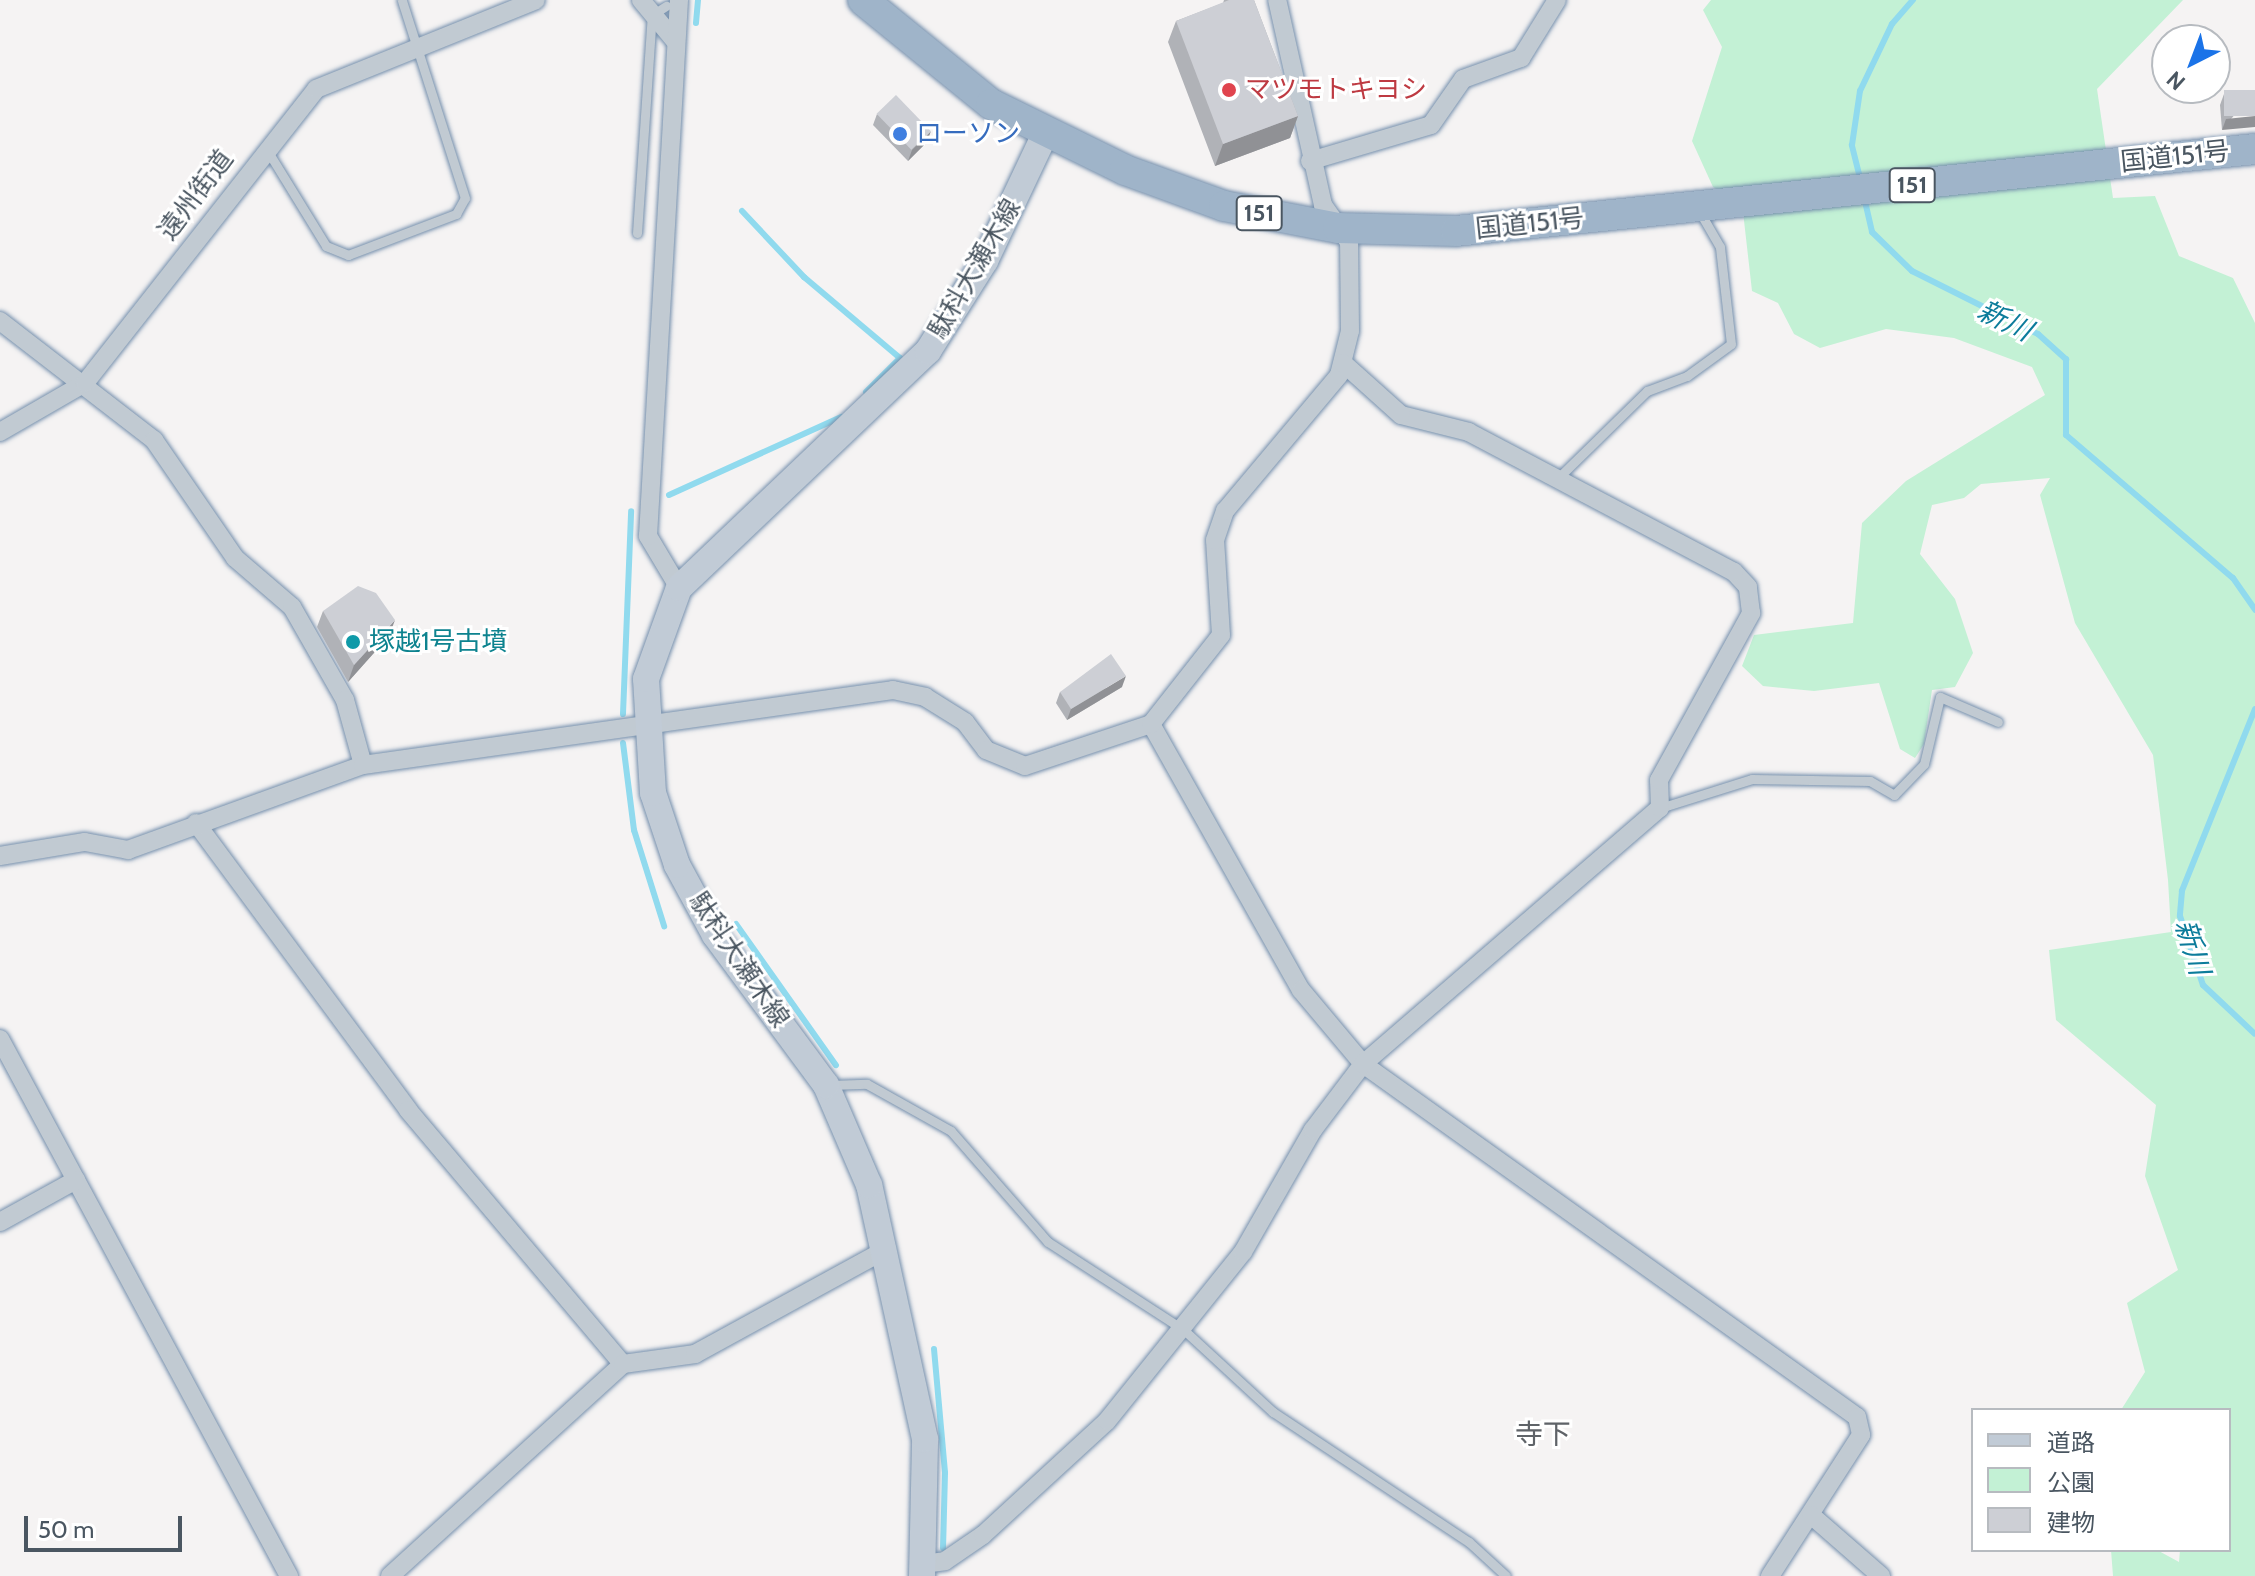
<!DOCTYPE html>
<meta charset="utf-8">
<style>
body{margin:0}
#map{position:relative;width:2255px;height:1576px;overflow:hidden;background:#f5f3f3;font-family:Cabin,"Noto Sans JP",sans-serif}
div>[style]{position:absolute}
.green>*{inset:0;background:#c3f1d5}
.stream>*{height:6px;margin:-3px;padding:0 3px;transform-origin:3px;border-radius:3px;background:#90daee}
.roads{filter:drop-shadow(0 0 2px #7690ad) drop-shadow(0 0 2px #7690ad)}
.service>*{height:9px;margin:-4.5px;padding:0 4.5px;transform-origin:4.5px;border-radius:4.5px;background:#c1cad2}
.minor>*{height:18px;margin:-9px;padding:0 9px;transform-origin:9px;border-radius:9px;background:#c1cad2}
.secondary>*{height:26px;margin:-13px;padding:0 13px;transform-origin:13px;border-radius:13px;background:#c1cbd6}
.trunk>*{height:30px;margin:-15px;padding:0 15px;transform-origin:15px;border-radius:15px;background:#9fb4c9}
.wall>*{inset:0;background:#b0b2b7}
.shaded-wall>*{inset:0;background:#909195}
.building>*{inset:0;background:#cdcfd5;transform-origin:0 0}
.dots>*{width:22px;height:22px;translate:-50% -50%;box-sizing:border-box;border:4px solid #fff;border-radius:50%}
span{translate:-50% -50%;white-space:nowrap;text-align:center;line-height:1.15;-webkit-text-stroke:6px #fff;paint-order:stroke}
.shield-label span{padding:2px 6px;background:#fff;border:2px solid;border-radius:6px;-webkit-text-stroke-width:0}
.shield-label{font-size:24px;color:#4a5661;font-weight:700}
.health-label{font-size:26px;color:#be3a42}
.left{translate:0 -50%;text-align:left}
.shop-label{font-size:26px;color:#366cbe}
.street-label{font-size:26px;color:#4a5661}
.culture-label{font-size:26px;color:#0d838f}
.water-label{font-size:28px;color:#0c7c9b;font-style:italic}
.neighbourhood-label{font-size:28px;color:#5f6368}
.legend{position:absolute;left:1971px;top:1408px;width:260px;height:144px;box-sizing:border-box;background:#fff;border:2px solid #b7bbc0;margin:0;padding:10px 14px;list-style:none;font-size:24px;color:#4a5661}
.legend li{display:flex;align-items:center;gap:16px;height:40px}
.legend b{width:40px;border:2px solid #b7bbc0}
.north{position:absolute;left:2151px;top:24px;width:80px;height:80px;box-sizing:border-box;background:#fff;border:2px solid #b7bbc0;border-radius:50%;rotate:222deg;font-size:22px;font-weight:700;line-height:32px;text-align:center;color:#4a5661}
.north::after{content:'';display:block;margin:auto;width:28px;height:36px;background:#1a73e8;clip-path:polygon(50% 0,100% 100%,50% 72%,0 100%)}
.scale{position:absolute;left:24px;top:1516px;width:158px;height:36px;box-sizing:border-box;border:4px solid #4a5661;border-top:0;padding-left:10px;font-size:24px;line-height:28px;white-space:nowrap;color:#4a5661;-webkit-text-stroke:6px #fff;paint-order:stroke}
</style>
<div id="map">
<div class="green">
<i style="clip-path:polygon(1711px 0,2183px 0,2097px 89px,2113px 198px,2155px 196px,2179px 256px,2233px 278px,2255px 323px,2255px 1576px,2113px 1576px,2111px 1550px,2157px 1550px,2179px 1562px,2180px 1550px,2229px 1550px,2229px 1410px,2121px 1410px,2145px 1372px,2127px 1303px,2178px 1270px,2145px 1176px,2156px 1105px,2056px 1020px,2049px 950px,2171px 932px,2168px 880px,2153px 755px,2075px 623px,2040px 495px,2050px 478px,1981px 484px,1964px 498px,1932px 505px,1920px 554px,1955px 599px,1973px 653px,1955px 687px,1932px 690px,1924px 744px,1915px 758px,1900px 749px,1879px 683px,1814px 691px,1763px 686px,1742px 666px,1754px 635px,1853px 623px,1862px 523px,1906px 481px,2045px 395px,2032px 367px,1954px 338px,1886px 329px,1820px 348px,1794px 334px,1778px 303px,1752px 291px,1742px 203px,1713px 187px,1692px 141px,1722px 47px,1703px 10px)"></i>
</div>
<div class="stream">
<i style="left:696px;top:23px;width:23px;rotate:-85deg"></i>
<i style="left:1861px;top:182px;width:38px;rotate:-104deg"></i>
<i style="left:1852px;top:145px;width:55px;rotate:-81.6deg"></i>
<i style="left:1860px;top:91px;width:74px;rotate:-64.5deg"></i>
<i style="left:1892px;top:24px;width:32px;rotate:-49deg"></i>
<i style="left:1864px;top:197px;width:36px;rotate:77deg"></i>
<i style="left:1872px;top:232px;width:56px;rotate:44.3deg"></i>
<i style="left:1912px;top:271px;width:141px;rotate:26.6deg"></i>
<i style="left:2038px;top:334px;width:38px;rotate:42deg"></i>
<i style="left:2066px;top:359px;width:76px;rotate:90deg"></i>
<i style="left:2066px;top:435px;width:220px;rotate:40.6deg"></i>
<i style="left:2233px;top:578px;width:39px;rotate:55deg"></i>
<i style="left:742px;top:211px;width:91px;rotate:46.8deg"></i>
<i style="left:804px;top:277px;width:126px;rotate:40.2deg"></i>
<i style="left:900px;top:358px;width:48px;rotate:135deg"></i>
<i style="left:669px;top:495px;width:189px;rotate:-24.4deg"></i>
<i style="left:2255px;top:709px;width:196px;rotate:111.9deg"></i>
<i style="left:2182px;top:891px;width:25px;rotate:95deg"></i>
<i style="left:2180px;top:916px;width:73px;rotate:71.6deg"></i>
<i style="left:2203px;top:985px;width:71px;rotate:43.3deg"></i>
<i style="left:623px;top:714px;width:203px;rotate:-87.7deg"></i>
<i style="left:623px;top:743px;width:88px;rotate:82.8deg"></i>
<i style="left:634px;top:830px;width:101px;rotate:72.6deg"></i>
<i style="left:736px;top:924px;width:173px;rotate:54.7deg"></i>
<i style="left:934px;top:1349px;width:124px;rotate:84.9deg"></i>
<i style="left:945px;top:1473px;width:75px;rotate:91.5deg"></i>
</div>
<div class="roads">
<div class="service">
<i style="left:267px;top:150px;width:113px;rotate:58.4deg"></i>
<i style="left:326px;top:246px;width:24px;rotate:22deg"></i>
<i style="left:348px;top:255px;width:116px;rotate:-20.8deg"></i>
<i style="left:456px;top:214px;width:18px;rotate:-61deg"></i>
<i style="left:465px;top:198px;width:208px;rotate:-107.7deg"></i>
<i style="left:637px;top:233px;width:219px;rotate:-86.1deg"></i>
<i style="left:652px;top:15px;width:17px;rotate:-33deg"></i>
<i style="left:1557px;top:479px;width:126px;rotate:-44.4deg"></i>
<i style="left:1647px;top:391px;width:43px;rotate:-20.6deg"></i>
<i style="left:1687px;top:376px;width:54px;rotate:-36deg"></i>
<i style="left:1731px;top:344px;width:98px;rotate:-96.5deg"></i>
<i style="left:1720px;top:247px;width:39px;rotate:-120deg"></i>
<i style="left:1660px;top:808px;width:96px;rotate:-17.5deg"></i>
<i style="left:1752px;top:779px;width:118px;rotate:1deg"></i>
<i style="left:1870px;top:781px;width:28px;rotate:30deg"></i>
<i style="left:1894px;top:795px;width:43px;rotate:-45.9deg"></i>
<i style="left:1924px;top:764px;width:69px;rotate:-76.6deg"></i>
<i style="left:1940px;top:697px;width:63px;rotate:23.3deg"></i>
<i style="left:830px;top:1085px;width:37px;rotate:-2deg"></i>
<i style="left:867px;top:1084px;width:96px;rotate:29.2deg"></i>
<i style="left:951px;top:1131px;width:147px;rotate:48.9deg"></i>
<i style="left:1048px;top:1242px;width:162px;rotate:32.9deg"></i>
<i style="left:1184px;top:1330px;width:121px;rotate:42.7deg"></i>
<i style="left:1273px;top:1412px;width:235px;rotate:33.6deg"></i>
<i style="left:1469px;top:1542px;width:50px;rotate:42.6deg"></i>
</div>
<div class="minor">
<i style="left:641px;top:0;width:53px;rotate:50.3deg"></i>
<i style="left:1310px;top:161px;width:126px;rotate:-16.6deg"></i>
<i style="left:1431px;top:125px;width:56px;rotate:-55.2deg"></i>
<i style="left:1463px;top:79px;width:62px;rotate:-19.9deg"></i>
<i style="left:1521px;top:58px;width:68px;rotate:-58.2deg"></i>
<i style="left:0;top:321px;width:195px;rotate:37.7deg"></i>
<i style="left:154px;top:440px;width:143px;rotate:55.5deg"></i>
<i style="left:235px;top:558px;width:75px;rotate:40.7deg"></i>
<i style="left:292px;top:607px;width:107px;rotate:60.3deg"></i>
<i style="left:345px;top:700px;width:67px;rotate:74.5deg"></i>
<i style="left:0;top:432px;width:98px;rotate:-30deg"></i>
<i style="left:85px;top:383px;width:374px;rotate:-51.8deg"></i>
<i style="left:316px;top:89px;width:237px;rotate:-22deg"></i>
<i style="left:679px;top:588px;width:61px;rotate:-120.8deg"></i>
<i style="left:648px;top:536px;width:537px;rotate:-86.69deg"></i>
<i style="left:1151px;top:724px;width:305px;rotate:60.6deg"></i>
<i style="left:1301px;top:990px;width:97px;rotate:50deg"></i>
<i style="left:1363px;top:1064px;width:607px;rotate:35.55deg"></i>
<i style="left:1857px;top:1417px;width:18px;rotate:77deg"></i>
<i style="left:1861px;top:1435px;width:168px;rotate:122.8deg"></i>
<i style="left:196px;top:823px;width:357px;rotate:53.5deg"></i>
<i style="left:408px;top:1110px;width:333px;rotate:49.8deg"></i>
<i style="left:0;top:856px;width:86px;rotate:-9.4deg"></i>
<i style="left:85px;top:842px;width:44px;rotate:10.5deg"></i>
<i style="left:128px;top:850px;width:250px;rotate:-19.9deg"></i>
<i style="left:363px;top:765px;width:535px;rotate:-8.05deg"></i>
<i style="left:893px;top:690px;width:33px;rotate:12deg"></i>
<i style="left:925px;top:697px;width:47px;rotate:32deg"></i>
<i style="left:965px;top:722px;width:35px;rotate:53deg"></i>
<i style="left:986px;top:750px;width:42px;rotate:22.3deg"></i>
<i style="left:1025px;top:766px;width:133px;rotate:-18.4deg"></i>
<i style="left:1151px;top:724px;width:113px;rotate:-51.8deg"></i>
<i style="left:1221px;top:635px;width:95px;rotate:-93.6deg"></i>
<i style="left:1215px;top:540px;width:31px;rotate:-71deg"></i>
<i style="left:1225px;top:511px;width:177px;rotate:-50deg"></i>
<i style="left:1339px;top:375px;width:45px;rotate:-76deg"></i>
<i style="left:1350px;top:331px;width:89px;rotate:-90.6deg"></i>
<i style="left:1349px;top:242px;width:45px;rotate:-125.1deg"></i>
<i style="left:1323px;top:205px;width:210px;rotate:-102.6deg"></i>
<i style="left:0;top:1039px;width:610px;rotate:61.71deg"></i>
<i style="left:0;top:1222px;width:87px;rotate:-28.9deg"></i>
<i style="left:1811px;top:1515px;width:93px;rotate:41.1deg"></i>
<i style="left:922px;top:1564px;width:23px;rotate:-7deg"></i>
<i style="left:945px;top:1561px;width:46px;rotate:-34.4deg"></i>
<i style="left:983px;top:1535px;width:168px;rotate:-42.6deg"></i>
<i style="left:1107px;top:1421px;width:217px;rotate:-51.2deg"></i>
<i style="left:1243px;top:1252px;width:141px;rotate:-60.2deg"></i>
<i style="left:1313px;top:1130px;width:83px;rotate:-52.9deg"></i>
<i style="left:1363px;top:1064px;width:392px;rotate:-40.8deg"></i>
<i style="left:1660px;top:808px;width:28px;rotate:-92deg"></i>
<i style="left:1659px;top:780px;width:191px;rotate:-61.1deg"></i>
<i style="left:1751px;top:613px;width:26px;rotate:-97deg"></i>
<i style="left:1748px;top:587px;width:21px;rotate:-133deg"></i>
<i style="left:1734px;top:572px;width:300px;rotate:-152.2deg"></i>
<i style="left:1469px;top:432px;width:70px;rotate:-166deg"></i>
<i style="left:1401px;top:415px;width:78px;rotate:-138.1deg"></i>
<i style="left:390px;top:1576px;width:315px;rotate:-42.3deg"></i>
<i style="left:623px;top:1364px;width:73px;rotate:-7.9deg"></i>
<i style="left:695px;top:1354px;width:219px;rotate:-28.7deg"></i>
</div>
<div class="secondary">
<i style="left:922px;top:1576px;width:137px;rotate:-88.7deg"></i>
<i style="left:925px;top:1439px;width:260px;rotate:-102.4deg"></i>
<i style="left:869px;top:1185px;width:109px;rotate:-113.3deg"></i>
<i style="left:826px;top:1085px;width:187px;rotate:-126.5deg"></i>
<i style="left:715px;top:935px;width:80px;rotate:-118.5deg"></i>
<i style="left:677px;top:865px;width:76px;rotate:-108.4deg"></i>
<i style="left:653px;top:793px;width:114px;rotate:-93.5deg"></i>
<i style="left:646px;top:679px;width:97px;rotate:-70.1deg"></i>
<i style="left:679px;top:588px;width:344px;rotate:-43.6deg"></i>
<i style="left:928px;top:351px;width:107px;rotate:-57.7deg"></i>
<i style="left:985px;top:261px;width:143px;rotate:-64.7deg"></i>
</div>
<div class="trunk">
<i style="left:863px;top:0;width:165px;rotate:39.1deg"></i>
<i style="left:991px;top:104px;width:149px;rotate:26.2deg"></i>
<i style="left:1125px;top:170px;width:105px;rotate:20deg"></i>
<i style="left:1224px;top:206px;width:116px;rotate:10.9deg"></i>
<i style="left:1338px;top:228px;width:118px;rotate:1.5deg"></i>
<i style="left:1456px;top:231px;width:803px;rotate:-5.86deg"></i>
</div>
</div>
<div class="wall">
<i style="clip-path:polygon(1224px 0,1254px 0,1298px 116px,1290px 138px,1215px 166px,1168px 42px,1176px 21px,1223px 3px)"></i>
<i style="clip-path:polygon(2255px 90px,2222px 130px,2220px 105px,2224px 94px)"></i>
<i style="clip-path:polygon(877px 114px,927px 142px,908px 161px,873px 125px)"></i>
<i style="clip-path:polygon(323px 611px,389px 636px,348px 682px,317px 627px)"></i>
<i style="clip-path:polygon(1122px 687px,1067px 720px,1056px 703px,1060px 692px)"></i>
</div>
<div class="shaded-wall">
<i style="clip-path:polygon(1298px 116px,1290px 138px,1215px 166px,1223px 144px)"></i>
<i style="clip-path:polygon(2255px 116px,2255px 127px,2222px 130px,2226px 119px)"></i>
<i style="clip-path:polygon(931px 131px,927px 142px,908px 161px,912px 150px)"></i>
<i style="clip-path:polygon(395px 620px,389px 636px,348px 682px,354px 665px)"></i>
<i style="clip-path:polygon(1126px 676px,1122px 687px,1067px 720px,1071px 709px)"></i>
</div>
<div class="building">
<i style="clip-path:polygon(1229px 0,1254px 0,1298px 116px,1223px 144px,1176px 21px)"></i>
<i style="left:2255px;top:90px;width:26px;height:31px;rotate:90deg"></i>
<i style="left:896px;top:95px;width:50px;height:27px;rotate:46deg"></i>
<i style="clip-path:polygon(358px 586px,376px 593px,395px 620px,354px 665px,323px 611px)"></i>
<i style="clip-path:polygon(1111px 654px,1126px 676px,1071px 709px,1060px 692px)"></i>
</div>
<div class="dots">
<i style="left:1229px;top:90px;background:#e0444e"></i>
<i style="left:900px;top:134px;background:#3f7fe0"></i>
<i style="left:353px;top:642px;background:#0f9aa8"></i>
</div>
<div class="shield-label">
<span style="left:1912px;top:185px">151</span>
<span style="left:1259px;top:213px">151</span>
</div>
<div class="health-label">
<span class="left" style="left:1245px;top:90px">マツモトキヨシ</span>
</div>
<div class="shop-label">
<span class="left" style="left:916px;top:134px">ローソン</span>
</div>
<div class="street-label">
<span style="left:2175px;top:157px;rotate:-6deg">国道151号</span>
<span style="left:196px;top:195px;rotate:-53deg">遠州街道</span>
<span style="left:1530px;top:224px;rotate:-6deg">国道151号</span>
<span style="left:975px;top:269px;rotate:-60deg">駄科大瀬木線</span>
<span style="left:739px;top:960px;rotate:56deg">駄科大瀬木線</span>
</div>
<div class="culture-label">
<span class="left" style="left:369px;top:642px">塚越1号古墳</span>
</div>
<div class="water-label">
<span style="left:2005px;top:320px;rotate:26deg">新川</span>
<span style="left:2193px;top:947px;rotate:73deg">新川</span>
</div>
<div class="neighbourhood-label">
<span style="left:1543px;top:1434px">寺下</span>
</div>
<ul class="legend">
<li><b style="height:10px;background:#c1cbd6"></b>道路</li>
<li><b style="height:22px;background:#c3f1d5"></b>公園</li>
<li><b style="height:22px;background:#cdcfd5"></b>建物</li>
</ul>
<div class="north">N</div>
<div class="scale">50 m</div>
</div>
